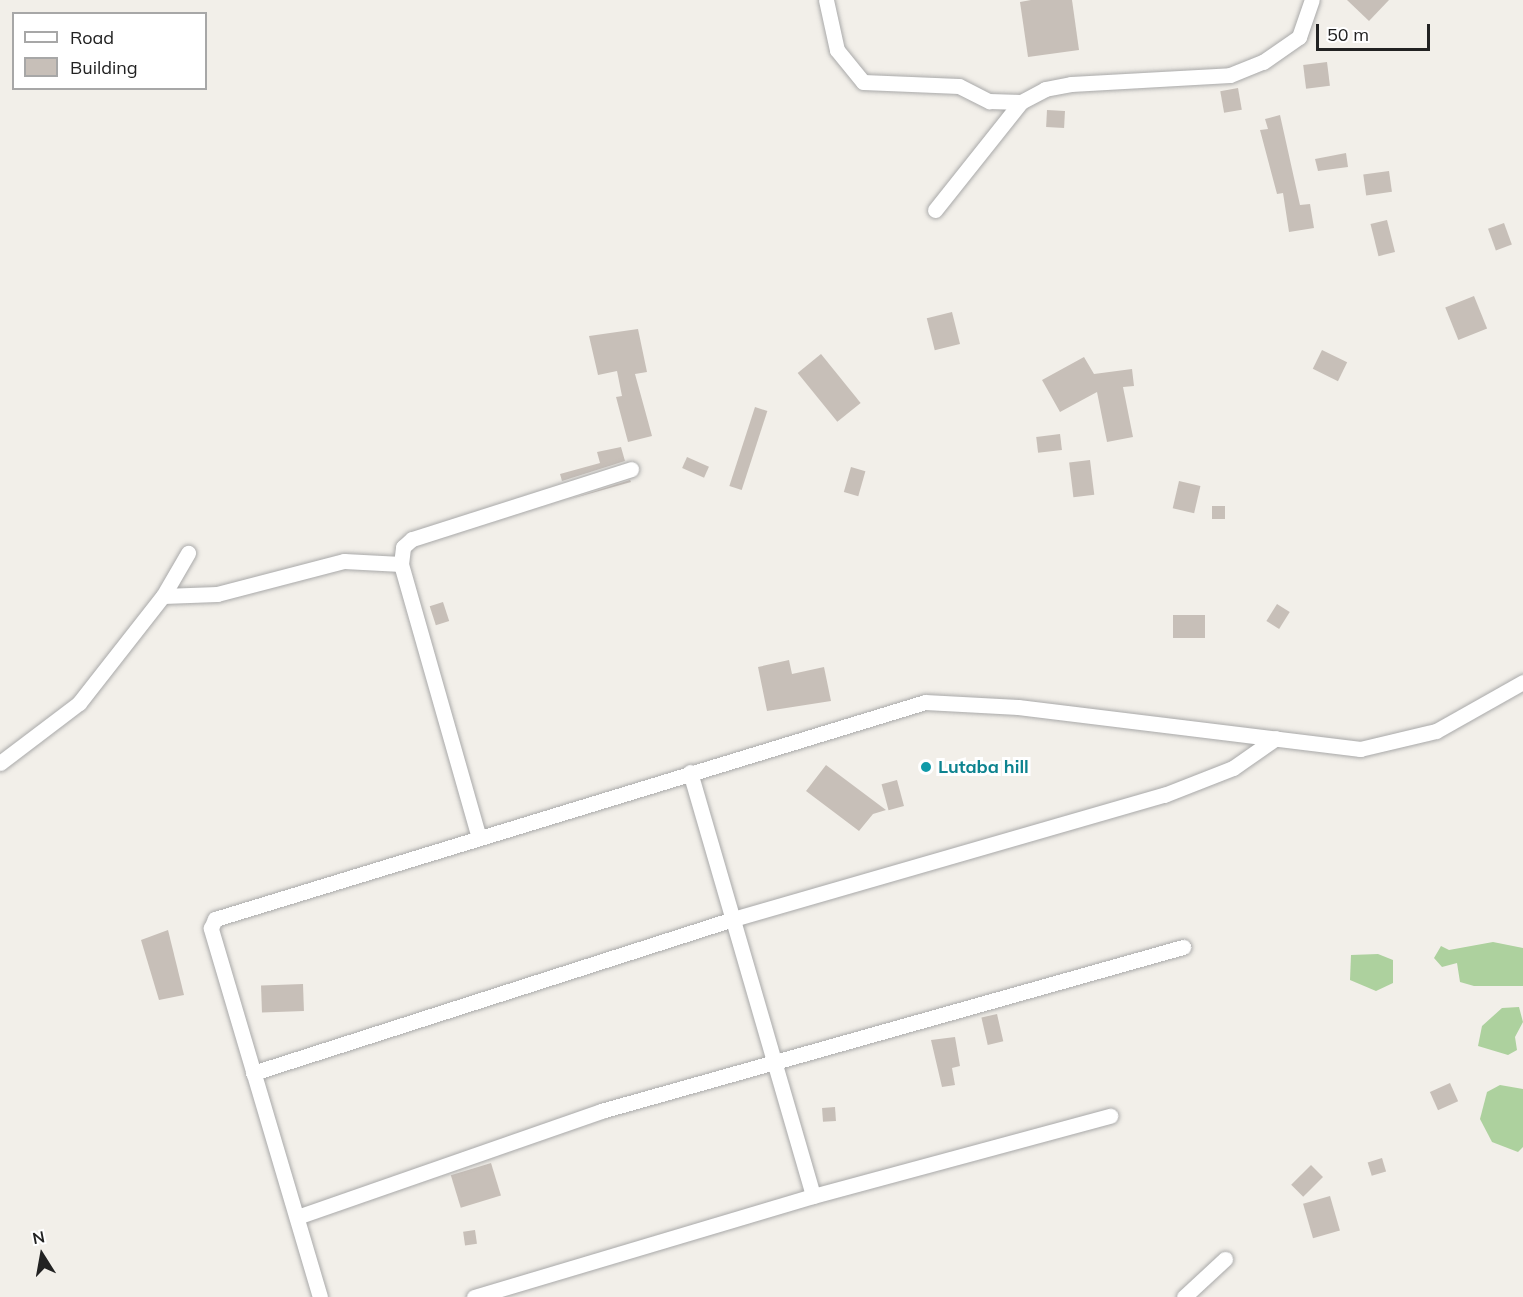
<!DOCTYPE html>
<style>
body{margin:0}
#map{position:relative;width:1523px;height:1297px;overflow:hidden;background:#f2efe9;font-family:Mulish,sans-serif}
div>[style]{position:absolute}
.forest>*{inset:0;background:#add19e}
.building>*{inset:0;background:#c7bfb8;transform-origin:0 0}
.roads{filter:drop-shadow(0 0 2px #a9a9a9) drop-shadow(0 0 2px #a9a9a9)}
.minor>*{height:15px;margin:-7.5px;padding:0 7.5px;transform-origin:7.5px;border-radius:7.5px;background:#fff}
.dots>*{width:16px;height:16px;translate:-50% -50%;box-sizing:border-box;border:3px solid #fff;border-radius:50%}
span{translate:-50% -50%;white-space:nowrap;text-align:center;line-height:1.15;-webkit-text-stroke:6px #fff;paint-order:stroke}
.culture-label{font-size:18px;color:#0d838f;font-weight:700}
.left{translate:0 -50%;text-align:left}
.legend{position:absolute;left:12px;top:12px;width:195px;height:78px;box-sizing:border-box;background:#fff;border:2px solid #a7a7a7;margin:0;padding:8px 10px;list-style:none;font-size:18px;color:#222}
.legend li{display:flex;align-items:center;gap:12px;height:30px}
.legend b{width:30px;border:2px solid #a7a7a7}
.north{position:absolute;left:12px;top:1225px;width:60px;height:60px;-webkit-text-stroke:4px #fff;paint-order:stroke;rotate:349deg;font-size:16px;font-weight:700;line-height:24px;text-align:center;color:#222}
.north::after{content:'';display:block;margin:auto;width:21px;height:27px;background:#222;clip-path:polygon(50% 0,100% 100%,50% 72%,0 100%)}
.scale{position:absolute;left:1316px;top:24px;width:114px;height:27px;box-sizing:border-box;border:3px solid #222;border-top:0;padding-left:8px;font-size:18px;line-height:21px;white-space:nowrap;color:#222;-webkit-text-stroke:4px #fff;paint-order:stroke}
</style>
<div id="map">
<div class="forest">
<i style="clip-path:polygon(1493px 942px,1523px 948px,1523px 986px,1474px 986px,1460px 982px,1457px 963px,1442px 967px,1434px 958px,1441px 946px,1449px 950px)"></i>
<i style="clip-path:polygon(1378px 954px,1393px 960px,1393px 983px,1376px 991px,1350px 980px,1351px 955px)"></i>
<i style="clip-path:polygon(1519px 1007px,1523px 1022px,1515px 1037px,1517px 1050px,1508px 1055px,1478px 1046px,1482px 1026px,1502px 1008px)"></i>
<i style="clip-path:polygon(1500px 1085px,1523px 1089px,1523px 1147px,1518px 1152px,1492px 1142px,1480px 1119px,1487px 1092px)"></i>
</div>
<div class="building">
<i style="clip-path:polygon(1031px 0,1072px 0,1079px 50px,1028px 57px,1020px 2px)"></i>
<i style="clip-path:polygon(1347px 0,1389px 0,1369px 21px)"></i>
<i style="left:1327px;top:62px;width:24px;height:24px;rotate:83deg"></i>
<i style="left:1238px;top:88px;width:22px;height:18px;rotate:80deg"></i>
<i style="left:1047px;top:110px;width:18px;height:17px;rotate:3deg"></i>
<i style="clip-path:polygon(1280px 115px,1300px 205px,1310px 204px,1314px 228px,1289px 232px,1283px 193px,1277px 194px,1260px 130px,1268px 129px,1265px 119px)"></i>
<i style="clip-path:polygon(1346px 153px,1348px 167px,1318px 171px,1315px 159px)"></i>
<i style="left:1389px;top:171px;width:21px;height:26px;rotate:82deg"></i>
<i style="left:1387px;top:220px;width:33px;height:17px;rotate:76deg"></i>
<i style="left:1504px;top:223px;width:23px;height:17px;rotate:70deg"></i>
<i style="left:1474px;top:296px;width:35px;height:31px;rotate:68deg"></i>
<i style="left:952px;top:312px;width:33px;height:26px;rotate:76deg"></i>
<i style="clip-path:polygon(638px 329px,647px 372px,635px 374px,652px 436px,628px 442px,616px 397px,622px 396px,617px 371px,598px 375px,589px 336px)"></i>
<i style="left:1322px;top:350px;width:28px;height:21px;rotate:26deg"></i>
<i style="left:821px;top:354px;width:63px;height:30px;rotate:51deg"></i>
<i style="clip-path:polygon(1084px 357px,1094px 374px,1132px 369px,1134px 386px,1123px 387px,1133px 437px,1107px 442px,1097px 392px,1060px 412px,1042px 380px)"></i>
<i style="left:755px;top:407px;width:13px;height:83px;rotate:18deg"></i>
<i style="left:1060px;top:434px;width:16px;height:24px;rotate:83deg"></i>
<i style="clip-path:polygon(621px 447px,625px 461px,562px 481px,560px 474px,600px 463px,597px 452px)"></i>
<i style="left:687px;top:457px;width:24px;height:12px;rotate:24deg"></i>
<i style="left:1090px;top:460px;width:35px;height:21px;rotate:83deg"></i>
<i style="left:851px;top:467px;width:15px;height:26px;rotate:16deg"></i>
<i style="clip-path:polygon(630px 480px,631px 482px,567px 500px)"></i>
<i style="left:1179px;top:481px;width:22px;height:28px;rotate:13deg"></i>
<i style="left:1212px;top:506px;width:13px;height:13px"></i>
<i style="left:443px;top:602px;width:20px;height:14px;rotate:72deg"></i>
<i style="left:1277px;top:604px;width:15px;height:20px;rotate:32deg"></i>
<i style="left:1205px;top:615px;width:23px;height:32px;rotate:90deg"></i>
<i style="clip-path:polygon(789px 660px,792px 674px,824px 667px,831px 701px,767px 711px,758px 667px)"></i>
<i style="clip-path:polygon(826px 765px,886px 810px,873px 814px,859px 831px,806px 791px)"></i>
<i style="left:897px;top:780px;width:27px;height:16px;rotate:75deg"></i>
<i style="clip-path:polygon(168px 930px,184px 995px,159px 1000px,141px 940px)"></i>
<i style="left:303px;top:984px;width:27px;height:42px;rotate:88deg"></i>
<i style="left:997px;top:1014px;width:28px;height:16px;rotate:77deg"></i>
<i style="clip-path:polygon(955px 1037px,960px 1066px,952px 1068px,955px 1085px,942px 1087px,931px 1040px)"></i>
<i style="left:1450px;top:1083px;width:20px;height:22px;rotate:66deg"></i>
<i style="left:835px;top:1107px;width:14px;height:13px;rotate:86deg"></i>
<i style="left:1382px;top:1158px;width:14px;height:15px;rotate:73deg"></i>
<i style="left:491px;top:1163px;width:34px;height:42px;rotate:73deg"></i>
<i style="left:1311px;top:1165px;width:17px;height:28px;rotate:45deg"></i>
<i style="left:1330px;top:1196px;width:36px;height:28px;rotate:74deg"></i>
<i style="left:475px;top:1230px;width:14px;height:12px;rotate:82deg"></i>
</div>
<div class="roads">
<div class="minor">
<i style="left:826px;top:0;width:51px;rotate:77.6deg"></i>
<i style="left:837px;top:50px;width:41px;rotate:50.9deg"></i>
<i style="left:863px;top:82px;width:96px;rotate:2.4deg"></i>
<i style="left:959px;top:86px;width:34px;rotate:27deg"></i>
<i style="left:989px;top:101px;width:32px;rotate:2deg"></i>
<i style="left:935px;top:210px;width:138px;rotate:-51.5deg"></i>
<i style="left:1021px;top:102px;width:27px;rotate:-28deg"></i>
<i style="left:1045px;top:89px;width:26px;rotate:-11deg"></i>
<i style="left:1071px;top:84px;width:159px;rotate:-3.2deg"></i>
<i style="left:1230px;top:75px;width:35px;rotate:-22deg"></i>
<i style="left:1263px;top:62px;width:44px;rotate:-34.8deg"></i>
<i style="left:1299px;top:37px;width:39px;rotate:-71deg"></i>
<i style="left:163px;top:596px;width:54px;rotate:-2.1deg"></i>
<i style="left:217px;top:594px;width:131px;rotate:-14.6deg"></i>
<i style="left:344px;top:561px;width:57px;rotate:3deg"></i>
<i style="left:0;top:763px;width:99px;rotate:-37.2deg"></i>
<i style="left:79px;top:703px;width:136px;rotate:-51.9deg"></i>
<i style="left:163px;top:596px;width:50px;rotate:-59.8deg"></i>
<i style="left:690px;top:772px;width:441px;rotate:73.8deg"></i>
<i style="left:479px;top:838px;width:285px;rotate:-105.9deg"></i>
<i style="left:401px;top:564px;width:17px;rotate:-83deg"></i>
<i style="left:403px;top:547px;width:12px;rotate:-42deg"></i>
<i style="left:412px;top:539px;width:230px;rotate:-17.7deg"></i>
<i style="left:253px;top:1073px;width:501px;rotate:-17.78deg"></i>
<i style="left:730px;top:920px;width:452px;rotate:-16.1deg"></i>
<i style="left:1164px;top:795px;width:74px;rotate:-21.4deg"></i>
<i style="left:1233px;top:768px;width:52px;rotate:-34.9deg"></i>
<i style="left:297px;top:1217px;width:322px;rotate:-19.2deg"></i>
<i style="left:601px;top:1111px;width:605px;rotate:-15.74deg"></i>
<i style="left:320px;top:1297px;width:385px;rotate:-106.5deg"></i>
<i style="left:211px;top:928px;width:10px;rotate:-66deg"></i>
<i style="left:215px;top:919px;width:742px;rotate:-16.99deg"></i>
<i style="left:925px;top:702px;width:93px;rotate:3.1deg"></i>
<i style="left:1018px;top:707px;width:345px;rotate:7deg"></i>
<i style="left:1360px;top:749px;width:78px;rotate:-13.3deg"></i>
<i style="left:1436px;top:731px;width:100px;rotate:-29.4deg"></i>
<i style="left:474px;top:1297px;width:354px;rotate:-16.6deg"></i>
<i style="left:813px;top:1196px;width:308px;rotate:-15.1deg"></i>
<i style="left:1184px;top:1297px;width:56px;rotate:-42.8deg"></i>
</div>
</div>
<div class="dots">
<i style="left:926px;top:767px;background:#0f9aa8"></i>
</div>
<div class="culture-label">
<span class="left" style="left:938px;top:767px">Lutaba hill</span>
</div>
<ul class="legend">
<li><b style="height:8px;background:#fff"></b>Road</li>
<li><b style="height:16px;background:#c7bfb8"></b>Building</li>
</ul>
<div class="north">N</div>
<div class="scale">50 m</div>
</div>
